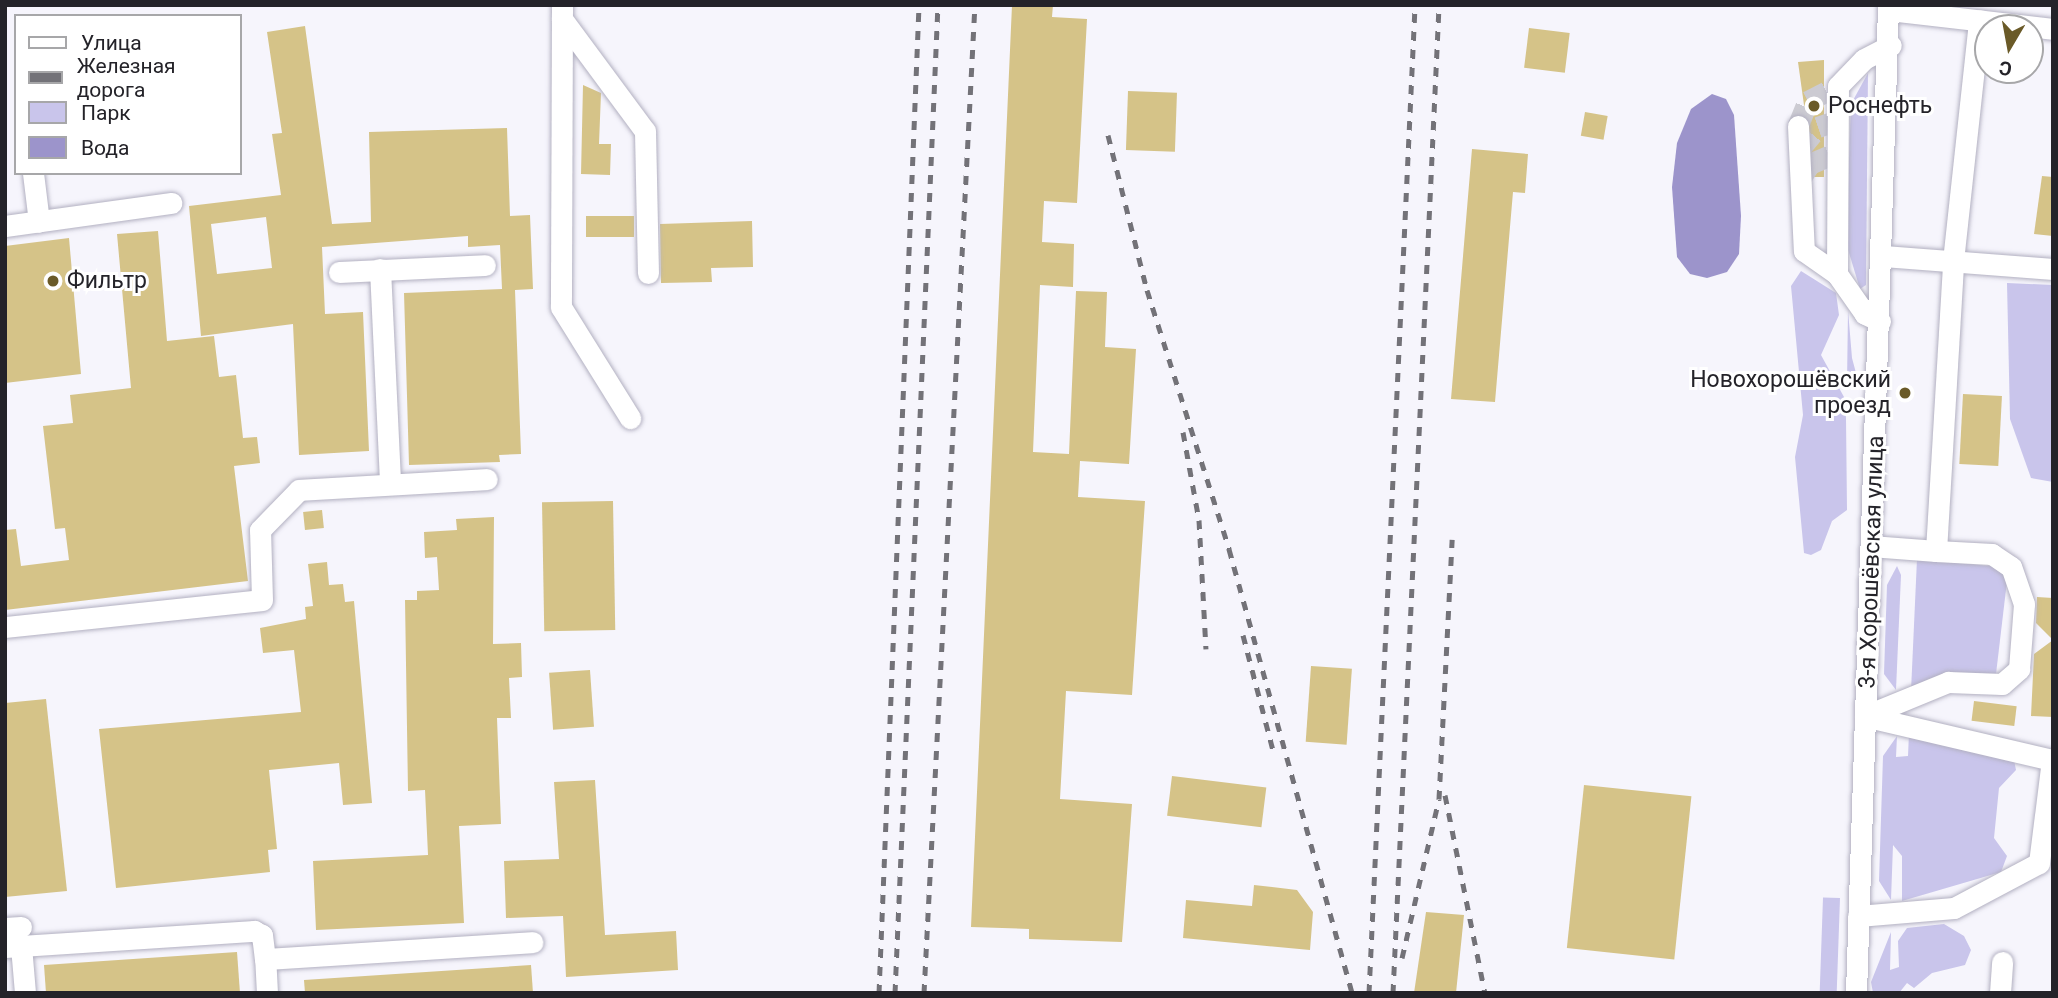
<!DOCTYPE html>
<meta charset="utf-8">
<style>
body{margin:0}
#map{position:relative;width:2058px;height:998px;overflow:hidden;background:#f6f5fc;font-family:Roboto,sans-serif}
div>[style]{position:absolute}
.green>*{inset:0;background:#c9c5eb;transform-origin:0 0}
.water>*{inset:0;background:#9c94cb}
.building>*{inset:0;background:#d5c388;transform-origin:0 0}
.minor-tunnel>*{height:21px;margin-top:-10.5px;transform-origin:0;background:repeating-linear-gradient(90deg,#cccbd2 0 21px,transparent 0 31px)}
.roads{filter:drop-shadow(0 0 2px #b2b0c1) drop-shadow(0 0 2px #b2b0c1)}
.minor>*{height:21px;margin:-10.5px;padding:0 10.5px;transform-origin:10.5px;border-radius:10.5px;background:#fff}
.rail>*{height:5px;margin-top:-2.5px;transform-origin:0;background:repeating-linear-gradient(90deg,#737278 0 9px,transparent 0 18px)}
.dots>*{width:19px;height:19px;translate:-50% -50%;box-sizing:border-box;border:4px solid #fff;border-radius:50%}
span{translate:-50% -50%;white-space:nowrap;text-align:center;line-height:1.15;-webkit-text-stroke:6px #fff;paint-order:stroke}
.poi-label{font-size:23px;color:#242329}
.left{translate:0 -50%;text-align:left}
.right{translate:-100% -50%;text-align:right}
.street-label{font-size:23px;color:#242329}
.frame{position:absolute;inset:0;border:7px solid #242329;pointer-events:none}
.legend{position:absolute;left:14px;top:14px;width:228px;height:161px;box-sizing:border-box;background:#fff;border:2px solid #a7a7a9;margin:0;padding:9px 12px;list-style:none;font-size:21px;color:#242329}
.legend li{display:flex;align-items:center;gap:14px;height:35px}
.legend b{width:35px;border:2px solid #a7a7a9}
.north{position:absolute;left:1974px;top:14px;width:70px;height:70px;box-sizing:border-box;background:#fff;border:2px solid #a7a7a9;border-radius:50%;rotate:190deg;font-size:19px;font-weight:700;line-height:28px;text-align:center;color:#242329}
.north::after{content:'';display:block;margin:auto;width:24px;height:32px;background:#6a5a28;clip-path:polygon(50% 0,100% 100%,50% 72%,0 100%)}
</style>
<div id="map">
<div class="green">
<i style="clip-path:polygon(1868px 73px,1866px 285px,1860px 289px,1846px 243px,1851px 104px)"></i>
<i style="clip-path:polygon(1801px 271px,1836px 293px,1839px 315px,1821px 355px,1844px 397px,1846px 418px,1847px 510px,1832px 521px,1821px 550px,1811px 555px,1804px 553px,1795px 457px,1803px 415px,1791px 286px)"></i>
<i style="clip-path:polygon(2007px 283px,2053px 285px,2053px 482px,2031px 478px,2010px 419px)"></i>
<i style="clip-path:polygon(1848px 310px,1852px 358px,1860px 388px,1847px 383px)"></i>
<i style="clip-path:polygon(1917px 559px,2000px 567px,2007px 581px,1996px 674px,1911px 691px)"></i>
<i style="clip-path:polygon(1897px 566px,1901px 575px,1896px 690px,1884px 674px,1887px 585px)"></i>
<i style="clip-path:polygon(1909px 733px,2014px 760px,2016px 770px,1999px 788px,1994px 838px,2007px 856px,2001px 872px,1902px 901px,1902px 856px,1893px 845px,1891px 900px,1879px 881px,1883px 756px,1897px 736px,1896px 757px,1908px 756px)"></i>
<i style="left:1840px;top:898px;width:95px;height:17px;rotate:92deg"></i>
<i style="clip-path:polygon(1944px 924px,1964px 936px,1971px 950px,1965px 965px,1932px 973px,1914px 988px,1907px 983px,1899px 993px,1873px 993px,1871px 982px,1891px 932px,1890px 970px,1899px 967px,1898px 941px,1907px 928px)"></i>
</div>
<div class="water">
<i style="clip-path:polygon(1712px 94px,1726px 99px,1734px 115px,1741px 216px,1739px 254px,1727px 272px,1707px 278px,1690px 274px,1677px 257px,1672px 187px,1677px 143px,1691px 109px)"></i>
</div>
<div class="building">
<i style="clip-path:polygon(1012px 5px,1053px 5px,1052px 17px,1087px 19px,1077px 203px,1044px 201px,1042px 242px,1074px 244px,1073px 287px,1040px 285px,1033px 452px,1069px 454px,1076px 291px,1107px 292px,1105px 347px,1136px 349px,1129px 464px,1080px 461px,1078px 497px,1145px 501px,1132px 695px,1066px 691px,1060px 799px,1132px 804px,1122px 942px,1029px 939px,1029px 929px,971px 927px)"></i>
<i style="clip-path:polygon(evenodd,305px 26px,332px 224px,371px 222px,369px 132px,507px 128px,510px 216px,530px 215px,533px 289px,515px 290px,521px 454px,499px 455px,500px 462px,409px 465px,404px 293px,502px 289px,500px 245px,468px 247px,468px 236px,322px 247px,325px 314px,363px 312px,369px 451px,299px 455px,293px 324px,201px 336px,189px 206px,281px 195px,272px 134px,282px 133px,267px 32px,305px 26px,266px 217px,272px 268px,217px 274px,211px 224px,266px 217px)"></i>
<i style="left:1529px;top:28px;width:41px;height:40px;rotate:7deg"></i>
<i style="clip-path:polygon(1824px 60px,1824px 177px,1814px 177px,1798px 62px)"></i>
<i style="clip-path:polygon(583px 85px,601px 93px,599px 144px,611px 144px,610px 175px,581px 174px)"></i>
<i style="left:1128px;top:91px;width:49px;height:59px;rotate:2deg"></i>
<i style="left:1585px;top:112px;width:23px;height:24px;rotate:10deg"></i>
<i style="clip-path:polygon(1472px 149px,1528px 154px,1525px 193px,1513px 192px,1495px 402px,1451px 399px)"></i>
<i style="clip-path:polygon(2042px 176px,2053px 177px,2053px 236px,2034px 234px)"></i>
<i style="left:586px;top:216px;width:48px;height:21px"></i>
<i style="clip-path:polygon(752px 221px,753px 267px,711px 268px,712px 282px,661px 283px,660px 224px)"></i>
<i style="clip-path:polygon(158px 231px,167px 341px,214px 336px,219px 377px,236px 375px,243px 438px,257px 437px,260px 463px,234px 466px,248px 581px,5px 610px,5px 530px,16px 529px,21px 566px,69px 560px,65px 528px,55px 529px,43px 426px,73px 423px,70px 395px,131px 388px,117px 234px)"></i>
<i style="clip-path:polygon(69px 238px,81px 374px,5px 383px,5px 246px)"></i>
<i style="left:1963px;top:394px;width:39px;height:70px;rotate:3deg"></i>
<i style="left:613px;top:501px;width:129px;height:71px;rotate:89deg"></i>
<i style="left:322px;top:510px;width:18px;height:19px;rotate:84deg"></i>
<i style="clip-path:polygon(494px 517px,493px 644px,521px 643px,522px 677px,509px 678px,511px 718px,497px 718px,501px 824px,459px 826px,464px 923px,316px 930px,313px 861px,428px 855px,425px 790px,408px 791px,405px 600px,417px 600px,417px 591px,439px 590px,437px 557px,425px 558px,424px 532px,457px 530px,456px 519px)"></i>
<i style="clip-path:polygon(327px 562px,329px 585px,343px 584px,345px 602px,354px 601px,372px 803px,343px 805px,339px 763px,269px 770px,277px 849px,268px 850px,270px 872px,116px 888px,99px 729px,301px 712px,294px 650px,263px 653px,260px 628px,306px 619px,305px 607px,313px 606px,308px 564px)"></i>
<i style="clip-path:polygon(2037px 597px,2053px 598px,2053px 717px,2031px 716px,2034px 654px,2053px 640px,2036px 623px)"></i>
<i style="left:1311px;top:666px;width:41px;height:76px;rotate:4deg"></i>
<i style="left:590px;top:670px;width:57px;height:41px;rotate:86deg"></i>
<i style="clip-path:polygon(46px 699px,67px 891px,5px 897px,5px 703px)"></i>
<i style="left:1974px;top:701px;width:43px;height:20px;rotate:7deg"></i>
<i style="left:1172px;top:776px;width:95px;height:40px;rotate:7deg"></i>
<i style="clip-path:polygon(595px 780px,605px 935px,676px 931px,678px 970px,566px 977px,563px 916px,506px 918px,504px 861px,559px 859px,554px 782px)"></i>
<i style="left:1584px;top:785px;width:108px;height:164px;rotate:6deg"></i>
<i style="clip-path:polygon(1254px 885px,1297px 890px,1313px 912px,1310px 950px,1183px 938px,1186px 900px,1252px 906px)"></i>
<i style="clip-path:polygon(1426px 912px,1464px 915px,1456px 993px,1414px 993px)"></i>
<i style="clip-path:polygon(237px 952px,240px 993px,46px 993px,44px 965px)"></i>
<i style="clip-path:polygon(531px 965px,533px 993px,305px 993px,304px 980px)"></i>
</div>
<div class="minor-tunnel">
<i style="left:1798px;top:126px;width:27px;rotate:-68deg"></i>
<i style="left:1808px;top:101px;width:34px;rotate:-27deg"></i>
<i style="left:1799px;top:150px;width:30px;rotate:-50deg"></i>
<i style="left:1818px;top:127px;width:21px;rotate:-19deg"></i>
<i style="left:1800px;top:180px;width:19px;rotate:-58deg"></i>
<i style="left:1810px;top:164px;width:30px;rotate:-23deg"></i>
</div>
<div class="roads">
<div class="minor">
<i style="left:562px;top:5px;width:302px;rotate:90.2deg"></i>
<i style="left:561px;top:307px;width:131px;rotate:58.1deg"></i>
<i style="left:1889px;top:10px;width:165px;rotate:6.6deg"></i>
<i style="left:562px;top:19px;width:139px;rotate:53.5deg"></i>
<i style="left:645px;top:131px;width:142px;rotate:88.8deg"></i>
<i style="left:1798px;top:126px;width:125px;rotate:87.3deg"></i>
<i style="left:1804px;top:251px;width:40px;rotate:34.9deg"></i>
<i style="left:33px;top:173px;width:49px;rotate:83deg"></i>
<i style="left:5px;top:226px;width:168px;rotate:-7.9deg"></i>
<i style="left:1884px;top:256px;width:169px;rotate:4.4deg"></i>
<i style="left:380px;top:269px;width:215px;rotate:87.3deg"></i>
<i style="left:339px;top:272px;width:146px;rotate:-2.7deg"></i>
<i style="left:1880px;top:321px;width:17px;rotate:-155deg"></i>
<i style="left:1865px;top:314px;width:49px;rotate:-125deg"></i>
<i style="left:1837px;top:274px;width:188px;rotate:-89.7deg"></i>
<i style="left:1838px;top:86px;width:37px;rotate:-46deg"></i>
<i style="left:1864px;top:59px;width:30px;rotate:-27deg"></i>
<i style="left:1871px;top:546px;width:65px;rotate:4.4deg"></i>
<i style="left:1936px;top:551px;width:290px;rotate:-86.6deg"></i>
<i style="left:1953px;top:261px;width:242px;rotate:-83.8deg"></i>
<i style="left:5px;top:627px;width:258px;rotate:-6deg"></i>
<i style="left:262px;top:600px;width:70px;rotate:-91.6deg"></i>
<i style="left:260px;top:530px;width:56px;rotate:-45.7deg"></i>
<i style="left:299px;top:490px;width:188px;rotate:-3.3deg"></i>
<i style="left:1858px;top:916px;width:96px;rotate:-4.8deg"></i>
<i style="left:1954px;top:908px;width:96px;rotate:-27.9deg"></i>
<i style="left:2039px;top:863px;width:104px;rotate:-82.8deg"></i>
<i style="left:2052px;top:760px;width:192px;rotate:-166.8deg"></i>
<i style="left:1865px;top:716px;width:90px;rotate:-22.3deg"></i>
<i style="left:1948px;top:682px;width:54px;rotate:2.1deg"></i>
<i style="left:2002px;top:684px;width:23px;rotate:-41deg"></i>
<i style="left:2019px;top:669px;width:65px;rotate:-85.6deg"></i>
<i style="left:2024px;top:604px;width:39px;rotate:-109deg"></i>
<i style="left:2011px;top:567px;width:23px;rotate:-146deg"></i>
<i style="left:1992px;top:554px;width:56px;rotate:-176.9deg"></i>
<i style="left:5px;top:928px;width:16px;rotate:-4deg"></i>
<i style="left:21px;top:946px;width:47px;rotate:85.1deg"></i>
<i style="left:5px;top:947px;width:250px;rotate:-3.7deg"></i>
<i style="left:254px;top:931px;width:9px;rotate:27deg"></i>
<i style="left:262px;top:935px;width:24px;rotate:83deg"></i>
<i style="left:267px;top:993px;width:34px;rotate:-93deg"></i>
<i style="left:265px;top:959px;width:268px;rotate:-3.6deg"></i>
<i style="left:1856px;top:993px;width:989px;rotate:-88.14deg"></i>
<i style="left:2000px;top:993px;width:31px;rotate:-86deg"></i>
</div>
</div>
<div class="rail">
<i style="left:1108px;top:135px;width:160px;rotate:75.9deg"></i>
<i style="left:1147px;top:290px;width:272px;rotate:72.4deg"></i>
<i style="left:1229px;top:549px;width:461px;rotate:74.5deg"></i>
<i style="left:1183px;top:432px;width:89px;rotate:79.7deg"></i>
<i style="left:1199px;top:520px;width:129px;rotate:86.9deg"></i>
<i style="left:1243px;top:635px;width:119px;rotate:75.4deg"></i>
<i style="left:1445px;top:795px;width:202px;rotate:78.6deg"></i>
<i style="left:1402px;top:958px;width:163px;rotate:-76.9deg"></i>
<i style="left:1439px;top:799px;width:260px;rotate:-87.1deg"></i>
<i style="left:879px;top:993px;width:989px;rotate:-87.68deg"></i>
<i style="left:895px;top:993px;width:989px;rotate:-87.51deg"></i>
<i style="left:924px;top:993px;width:989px;rotate:-87.05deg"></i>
<i style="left:1369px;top:993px;width:989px;rotate:-87.33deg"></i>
<i style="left:1393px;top:993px;width:989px;rotate:-87.33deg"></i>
</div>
<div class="dots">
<i style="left:1814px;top:106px;background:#6a5a28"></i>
<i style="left:53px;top:281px;background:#6a5a28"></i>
<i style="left:1905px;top:393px;background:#6a5a28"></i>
</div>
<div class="poi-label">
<span class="left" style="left:1828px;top:106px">Роснефть</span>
<span class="left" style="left:67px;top:281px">Фильтр</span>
<span class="right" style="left:1891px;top:393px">Новохорошёвский<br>проезд</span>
</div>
<div class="street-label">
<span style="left:1872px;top:562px;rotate:-88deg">3-я Хорошёвская улица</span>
</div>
<div class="frame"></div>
<ul class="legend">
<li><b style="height:9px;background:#fff"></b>Улица</li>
<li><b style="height:9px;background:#737278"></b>Железная дорога</li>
<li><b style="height:19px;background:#c9c5eb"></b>Парк</li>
<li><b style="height:19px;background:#9c94cb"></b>Вода</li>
</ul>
<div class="north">С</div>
</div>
